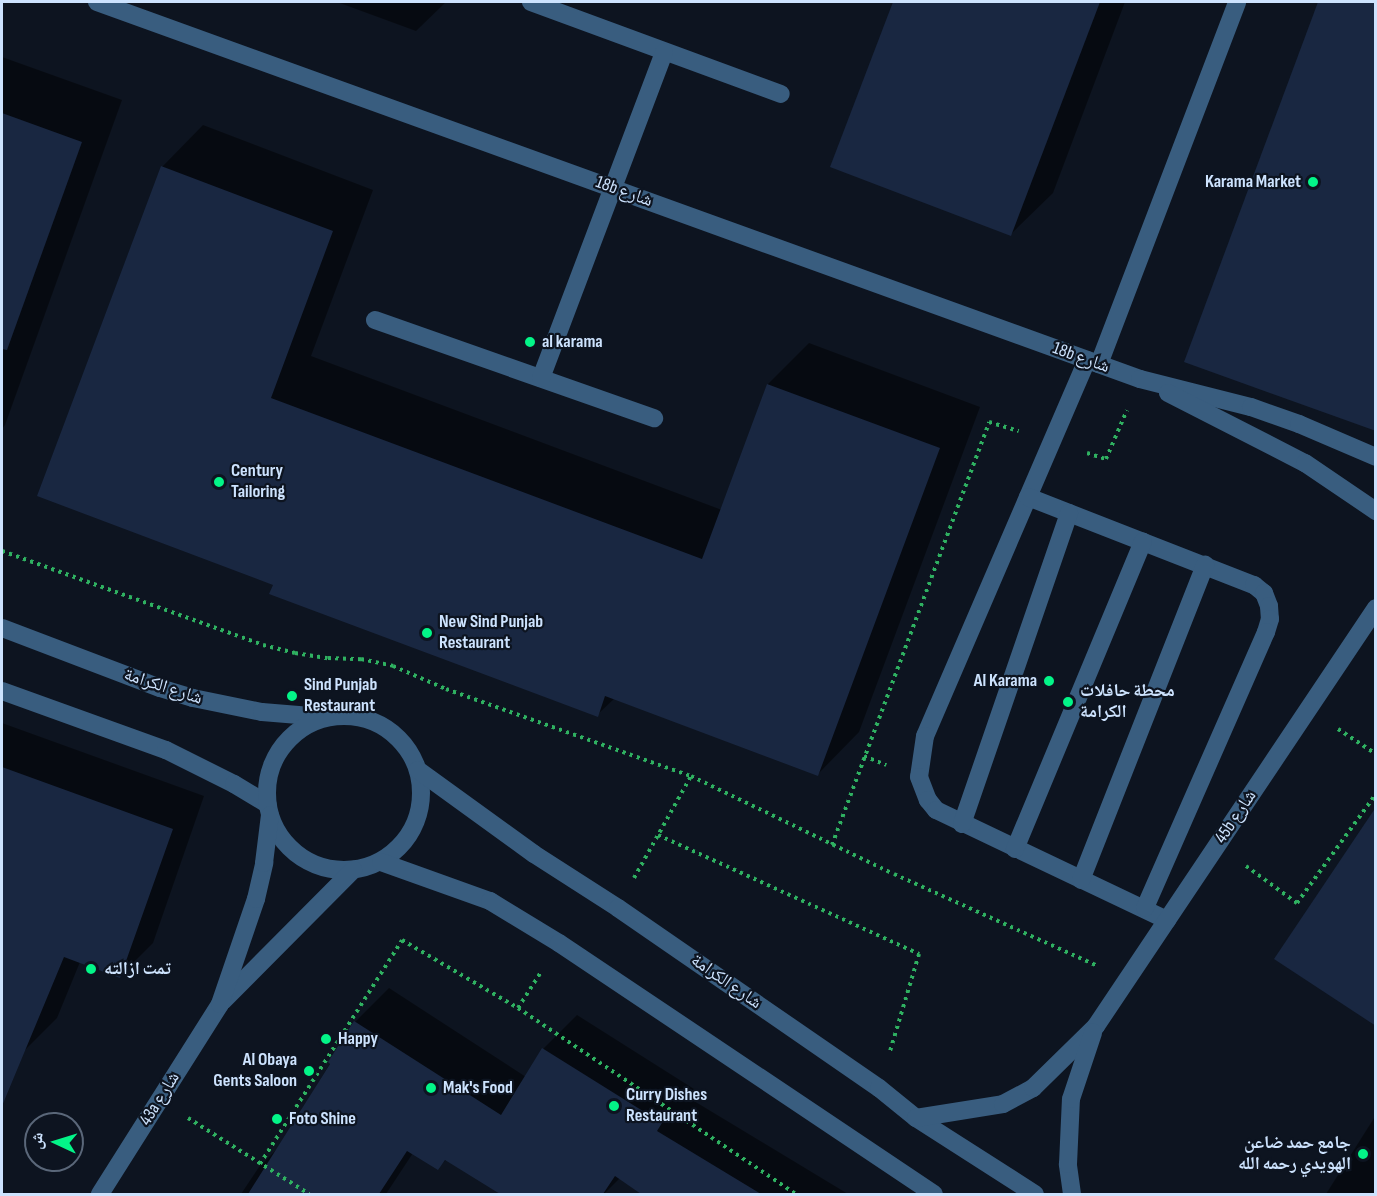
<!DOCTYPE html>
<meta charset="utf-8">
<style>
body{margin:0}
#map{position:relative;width:1377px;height:1196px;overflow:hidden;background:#0d1420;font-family:"Sofia Sans Condensed","Noto Naskh Arabic",sans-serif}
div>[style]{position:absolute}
.shadow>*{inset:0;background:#0007}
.building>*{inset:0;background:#192741}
.path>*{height:4px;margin-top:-2px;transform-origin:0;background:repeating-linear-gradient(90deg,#2fb161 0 3px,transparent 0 7.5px)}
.minor>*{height:18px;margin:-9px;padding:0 9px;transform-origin:9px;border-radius:9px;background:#395d7f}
.minor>.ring{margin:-9px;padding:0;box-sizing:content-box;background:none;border:18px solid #395d7f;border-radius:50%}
.dots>*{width:16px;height:16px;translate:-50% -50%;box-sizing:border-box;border:3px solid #0d1420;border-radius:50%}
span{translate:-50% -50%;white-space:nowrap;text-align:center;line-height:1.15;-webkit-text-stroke:4.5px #0d1420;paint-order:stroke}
.poi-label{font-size:18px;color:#cde3fe;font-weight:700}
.right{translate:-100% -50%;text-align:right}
.left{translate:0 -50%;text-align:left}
.street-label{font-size:18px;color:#cde3fe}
.frame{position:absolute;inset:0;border:3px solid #cde3fe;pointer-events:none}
.north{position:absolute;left:24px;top:1112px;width:60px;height:60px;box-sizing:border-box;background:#0d1420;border:2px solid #5a6779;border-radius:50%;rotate:274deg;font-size:16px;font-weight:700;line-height:24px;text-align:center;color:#cde3fe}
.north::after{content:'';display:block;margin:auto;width:21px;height:27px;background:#03f588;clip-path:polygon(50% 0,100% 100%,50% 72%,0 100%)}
</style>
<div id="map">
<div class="shadow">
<i style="clip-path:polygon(337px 2px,446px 2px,416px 31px)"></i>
<i style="clip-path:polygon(891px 2px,1125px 2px,1053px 193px,1011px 234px,894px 3px)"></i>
<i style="clip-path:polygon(1319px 2px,1376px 2px,1376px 427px,1186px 361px)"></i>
<i style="clip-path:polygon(2px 57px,122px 100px,5px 425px,2px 429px)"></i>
<i style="clip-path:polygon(203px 125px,373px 190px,311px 356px,722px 510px,768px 384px,809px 343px,980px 407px,859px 732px,818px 774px,615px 698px,597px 715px,274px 584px,162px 167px)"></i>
<i style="clip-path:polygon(2px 723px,204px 796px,153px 943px,120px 976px,80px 962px,57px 1018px,24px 1051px,2px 1041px)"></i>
<i style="clip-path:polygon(389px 988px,526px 1077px,544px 1048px,577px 1015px,694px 1089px,689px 1098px,848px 1194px,644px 1194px,620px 1178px,604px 1194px,563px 1194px,553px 1188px,547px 1194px,503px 1194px,447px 1159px,437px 1168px,413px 1153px,386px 1194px,241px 1194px,259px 1167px,281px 1145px,355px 1022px)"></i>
<i style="clip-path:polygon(1376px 1115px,1376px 1194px,1326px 1194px)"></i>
</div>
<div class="building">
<i style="clip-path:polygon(893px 2px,1100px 2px,1011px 236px,830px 167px)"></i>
<i style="clip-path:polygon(1318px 2px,1376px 2px,1376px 431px,1184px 362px)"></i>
<i style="clip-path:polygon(2px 113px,82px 142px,7px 350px,2px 349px)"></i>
<i style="clip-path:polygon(161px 166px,333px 231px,271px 398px,702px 559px,767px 384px,940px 448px,818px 776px,605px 696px,598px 717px,269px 594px,273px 585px,37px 496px)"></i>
<i style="clip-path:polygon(2px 767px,173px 829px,120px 978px,64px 957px,2px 1106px)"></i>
<i style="clip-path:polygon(1376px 807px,1376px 1026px,1274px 959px)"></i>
<i style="clip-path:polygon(354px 1021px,501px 1115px,542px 1048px,662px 1123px,657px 1131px,761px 1194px,641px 1194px,615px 1176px,603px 1194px,500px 1194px,445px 1160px,438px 1170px,407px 1151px,379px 1194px,248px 1194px,330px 1064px,328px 1062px)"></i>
</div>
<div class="path">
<i style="left:1087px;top:453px;width:20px;rotate:18deg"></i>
<i style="left:1106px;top:459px;width:53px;rotate:-66.8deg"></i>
<i style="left:2px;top:551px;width:277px;rotate:19.8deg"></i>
<i style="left:263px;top:645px;width:33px;rotate:14deg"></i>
<i style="left:295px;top:653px;width:33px;rotate:9deg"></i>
<i style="left:328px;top:658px;width:33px;rotate:2deg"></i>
<i style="left:361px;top:659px;width:33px;rotate:12deg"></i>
<i style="left:393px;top:666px;width:58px;rotate:23.5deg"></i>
<i style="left:446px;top:689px;width:260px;rotate:19.6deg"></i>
<i style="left:691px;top:776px;width:225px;rotate:25.8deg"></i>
<i style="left:894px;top:874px;width:222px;rotate:24.3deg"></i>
<i style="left:1338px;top:729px;width:45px;rotate:33.3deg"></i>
<i style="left:864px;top:756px;width:24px;rotate:22deg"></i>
<i style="left:658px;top:835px;width:287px;rotate:24.5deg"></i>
<i style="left:919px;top:954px;width:101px;rotate:106.6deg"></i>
<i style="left:832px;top:845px;width:451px;rotate:-69.6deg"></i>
<i style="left:989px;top:422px;width:31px;rotate:17deg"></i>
<i style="left:1246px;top:866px;width:63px;rotate:36deg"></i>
<i style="left:1297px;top:903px;width:135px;rotate:-54.1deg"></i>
<i style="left:634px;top:878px;width:117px;rotate:-60.8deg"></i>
<i style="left:518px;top:1008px;width:43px;rotate:-57.4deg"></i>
<i style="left:188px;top:1118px;width:143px;rotate:32.1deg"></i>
<i style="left:260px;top:1164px;width:265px;rotate:-57.6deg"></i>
<i style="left:402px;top:940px;width:134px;rotate:30.4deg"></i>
<i style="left:518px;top:1008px;width:334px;rotate:33.8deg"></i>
</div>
<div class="minor">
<i style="left:97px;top:2px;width:1109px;rotate:19.87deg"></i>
<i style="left:1140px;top:379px;width:114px;rotate:14.2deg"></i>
<i style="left:1251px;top:407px;width:51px;rotate:19.5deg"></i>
<i style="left:1299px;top:424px;width:84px;rotate:23.2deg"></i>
<i style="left:531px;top:2px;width:266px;rotate:20.2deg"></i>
<i style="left:375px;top:320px;width:296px;rotate:19.4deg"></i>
<i style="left:1087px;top:360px;width:409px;rotate:113.3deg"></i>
<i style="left:925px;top:736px;width:41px;rotate:98.3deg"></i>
<i style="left:919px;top:777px;width:25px;rotate:69deg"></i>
<i style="left:928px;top:800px;width:13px;rotate:51deg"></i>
<i style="left:936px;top:810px;width:256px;rotate:25.5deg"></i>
<i style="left:1099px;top:364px;width:387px;rotate:-69.1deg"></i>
<i style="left:541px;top:378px;width:348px;rotate:-69.3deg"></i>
<i style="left:1168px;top:393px;width:154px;rotate:27.1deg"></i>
<i style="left:1305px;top:463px;width:86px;rotate:34.1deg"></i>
<i style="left:1028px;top:497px;width:243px;rotate:21.3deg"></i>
<i style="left:1254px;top:585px;width:13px;rotate:39deg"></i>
<i style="left:1264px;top:593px;width:14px;rotate:69deg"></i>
<i style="left:1269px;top:606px;width:13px;rotate:86deg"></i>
<i style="left:1270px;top:619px;width:14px;rotate:107deg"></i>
<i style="left:1266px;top:632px;width:301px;rotate:113.7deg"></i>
<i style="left:2px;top:628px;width:169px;rotate:20.8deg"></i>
<i style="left:160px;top:688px;width:34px;rotate:17deg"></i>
<i style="left:193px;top:698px;width:70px;rotate:11.5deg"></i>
<i style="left:262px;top:712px;width:61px;rotate:4.7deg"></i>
<i style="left:2px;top:691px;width:174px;rotate:19.8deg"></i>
<i style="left:166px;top:750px;width:76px;rotate:26.6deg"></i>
<i style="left:234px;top:784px;width:39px;rotate:31deg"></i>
<i class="ring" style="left:267px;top:716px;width:136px;height:136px"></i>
<i style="left:418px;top:770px;width:143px;rotate:35.9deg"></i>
<i style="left:534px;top:854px;width:100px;rotate:32.7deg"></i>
<i style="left:618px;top:908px;width:317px;rotate:34.6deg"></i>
<i style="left:879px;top:1088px;width:48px;rotate:39deg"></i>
<i style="left:916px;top:1118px;width:141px;rotate:32.6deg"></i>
<i style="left:962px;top:824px;width:329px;rotate:-71deg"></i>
<i style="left:1015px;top:849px;width:333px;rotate:-67.4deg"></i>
<i style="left:381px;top:862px;width:116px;rotate:19.7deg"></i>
<i style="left:490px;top:901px;width:81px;rotate:31.3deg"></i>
<i style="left:559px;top:943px;width:451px;rotate:33.8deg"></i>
<i style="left:1081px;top:880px;width:339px;rotate:-68.5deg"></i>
<i style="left:223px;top:1001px;width:185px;rotate:-45.2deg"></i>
<i style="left:916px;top:1118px;width:88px;rotate:-9.1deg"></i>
<i style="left:1003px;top:1104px;width:34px;rotate:-28deg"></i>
<i style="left:1033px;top:1088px;width:88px;rotate:-44.5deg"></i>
<i style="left:1096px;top:1026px;width:503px;rotate:-56.18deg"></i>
<i style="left:100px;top:1194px;width:225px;rotate:-57.7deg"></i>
<i style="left:220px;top:1004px;width:111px;rotate:-71.1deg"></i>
<i style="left:256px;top:899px;width:37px;rotate:-77deg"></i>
<i style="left:264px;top:863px;width:48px;rotate:-82.9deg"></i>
<i style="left:1072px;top:1194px;width:30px;rotate:-98deg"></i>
<i style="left:1068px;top:1164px;width:65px;rotate:-87.4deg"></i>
<i style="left:1071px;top:1099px;width:70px;rotate:-71.6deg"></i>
</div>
<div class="dots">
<i style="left:1313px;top:182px;background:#03f588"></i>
<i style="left:530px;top:342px;background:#03f588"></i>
<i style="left:219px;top:482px;background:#03f588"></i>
<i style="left:427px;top:633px;background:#03f588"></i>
<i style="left:1049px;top:681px;background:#03f588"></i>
<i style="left:292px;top:696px;background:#03f588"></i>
<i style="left:1068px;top:702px;background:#03f588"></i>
<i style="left:91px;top:969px;background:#03f588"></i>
<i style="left:326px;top:1039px;background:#03f588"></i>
<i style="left:309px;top:1071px;background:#03f588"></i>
<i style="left:431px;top:1088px;background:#03f588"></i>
<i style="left:614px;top:1106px;background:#03f588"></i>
<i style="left:277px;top:1119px;background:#03f588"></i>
<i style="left:1363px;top:1154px;background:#03f588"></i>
</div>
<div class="poi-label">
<span class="right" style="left:1301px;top:182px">Karama Market</span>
<span class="left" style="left:542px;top:342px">al karama</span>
<span class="left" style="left:231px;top:482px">Century<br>Tailoring</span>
<span class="left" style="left:439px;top:633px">New Sind Punjab<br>Restaurant</span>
<span class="right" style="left:1037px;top:681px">Al Karama</span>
<span class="left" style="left:304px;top:696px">Sind Punjab<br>Restaurant</span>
<span class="left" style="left:1080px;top:702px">محطة حافلات<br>الكرامة</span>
<span class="left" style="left:104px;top:969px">تمت ازالته</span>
<span class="left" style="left:338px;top:1039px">Happy</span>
<span class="right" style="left:297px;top:1071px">Al Obaya<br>Gents Saloon</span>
<span class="left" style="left:443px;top:1088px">Mak's Food</span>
<span class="left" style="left:626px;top:1106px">Curry Dishes<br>Restaurant</span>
<span class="left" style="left:289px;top:1119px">Foto Shine</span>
<span class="right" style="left:1351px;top:1154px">جامع حمد ضاعن<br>الهويدي رحمه الله</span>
</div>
<div class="street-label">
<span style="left:624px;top:192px;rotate:20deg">18b شارع</span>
<span style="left:1081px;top:358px;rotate:20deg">18b شارع</span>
<span style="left:163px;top:687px;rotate:18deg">شارع الكرامة</span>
<span style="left:1236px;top:817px;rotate:-56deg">45b شارع</span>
<span style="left:726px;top:982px;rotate:35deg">شارع الكرامة</span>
<span style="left:160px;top:1099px;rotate:-58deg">43a شارع</span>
</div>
<div class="frame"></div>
<div class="north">ش</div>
</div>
